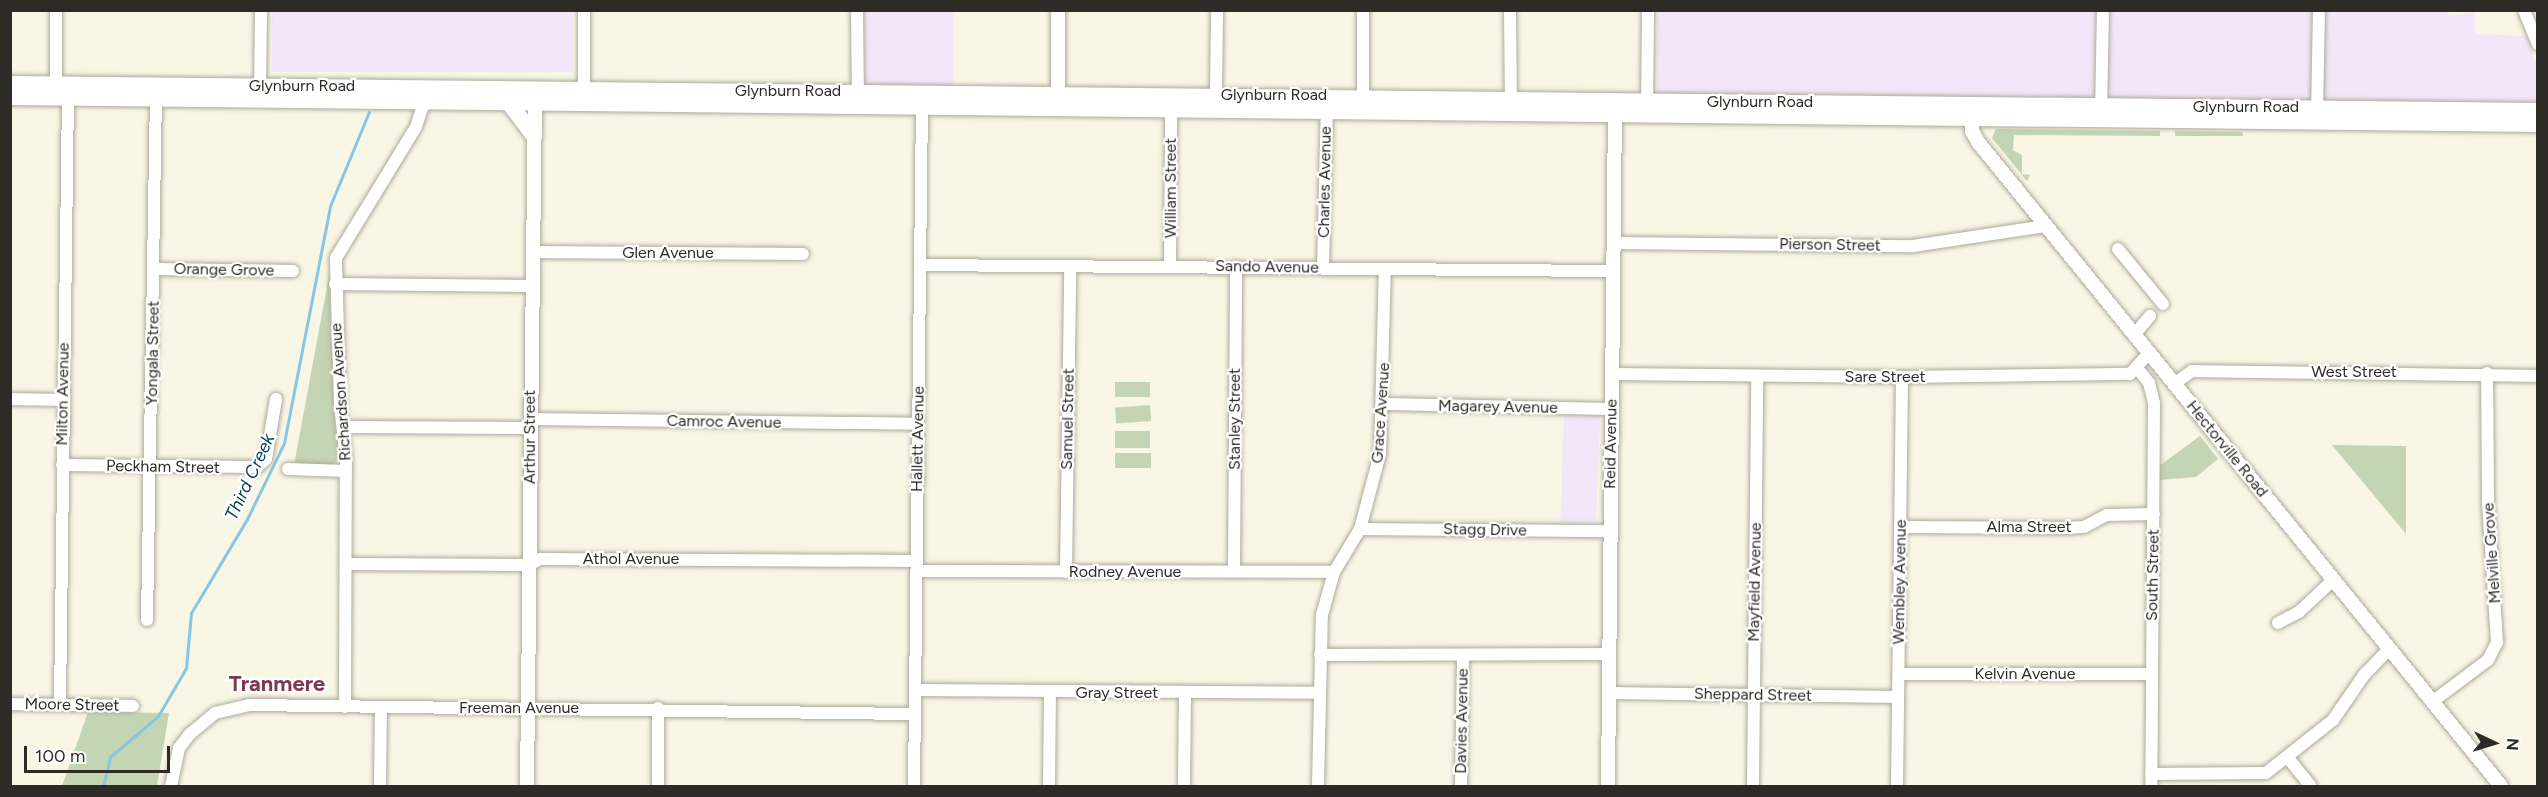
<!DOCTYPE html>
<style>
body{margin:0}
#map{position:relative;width:2548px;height:797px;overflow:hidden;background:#f9f6e6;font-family:Figtree,sans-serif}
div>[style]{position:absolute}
.commercial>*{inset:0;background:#f4e6f9;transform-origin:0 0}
.green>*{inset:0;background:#c4d5b3;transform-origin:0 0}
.stream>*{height:3px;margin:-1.5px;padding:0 1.5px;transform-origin:1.5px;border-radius:1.5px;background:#87c7e4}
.roads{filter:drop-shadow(0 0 2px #acaa9a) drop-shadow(0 0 2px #acaa9a)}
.minor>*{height:12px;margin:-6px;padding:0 6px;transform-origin:6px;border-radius:6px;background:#fff}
.tertiary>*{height:14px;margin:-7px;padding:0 7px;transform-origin:7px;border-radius:7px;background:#fff}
.secondary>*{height:16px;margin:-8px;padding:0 8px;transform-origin:8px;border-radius:8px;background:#fff}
span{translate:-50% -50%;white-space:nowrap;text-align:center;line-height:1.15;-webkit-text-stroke:4.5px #fff;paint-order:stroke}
.street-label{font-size:16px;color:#2c2b25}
.water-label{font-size:18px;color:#063f53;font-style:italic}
.district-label{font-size:22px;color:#80394c;font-weight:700}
.frame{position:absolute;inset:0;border:12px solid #2c2b25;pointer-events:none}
.north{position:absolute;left:2464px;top:713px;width:60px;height:60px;-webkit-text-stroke:4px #fff;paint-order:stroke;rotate:94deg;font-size:16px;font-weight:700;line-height:24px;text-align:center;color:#2c2b25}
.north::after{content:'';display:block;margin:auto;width:21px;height:27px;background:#2c2b25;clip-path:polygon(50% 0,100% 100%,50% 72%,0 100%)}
.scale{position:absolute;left:24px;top:746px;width:146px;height:27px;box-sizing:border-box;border:3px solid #2c2b25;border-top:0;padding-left:8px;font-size:18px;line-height:21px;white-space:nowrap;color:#2c2b25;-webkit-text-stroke:4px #fff;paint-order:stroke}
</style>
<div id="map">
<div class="commercial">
<i style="clip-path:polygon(2447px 10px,2449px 16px,2475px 12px,2475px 34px,2527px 36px,2537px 65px,2537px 104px,1657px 94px,1657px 11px)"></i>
<i style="left:272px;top:11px;width:301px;height:61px"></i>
<i style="left:863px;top:11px;width:90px;height:78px"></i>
<i style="left:1564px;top:413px;width:36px;height:109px;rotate:2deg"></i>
</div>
<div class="green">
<i style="clip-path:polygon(1996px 129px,2160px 131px,2160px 136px,2014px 135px,2013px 150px,2022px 155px,2022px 174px,2030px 175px,2027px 181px,1992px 138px)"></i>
<i style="clip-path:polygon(2175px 131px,2242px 132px,2243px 136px,2175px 136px)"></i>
<i style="clip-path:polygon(329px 276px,334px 412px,339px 460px,331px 466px,294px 465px)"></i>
<i style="left:1115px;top:382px;width:35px;height:15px"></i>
<i style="left:1150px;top:405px;width:16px;height:35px;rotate:86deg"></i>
<i style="left:1115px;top:431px;width:35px;height:17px"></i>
<i style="clip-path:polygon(2200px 436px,2218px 459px,2196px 477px,2159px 480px,2159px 466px)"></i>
<i style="clip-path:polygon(2332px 445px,2406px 446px,2406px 534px)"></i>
<i style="left:1115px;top:453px;width:36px;height:15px"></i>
<i style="clip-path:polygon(88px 712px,169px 713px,157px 786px,62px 786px)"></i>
</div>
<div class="stream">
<i style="left:103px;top:786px;width:30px;rotate:-76deg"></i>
<i style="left:110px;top:757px;width:63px;rotate:-40.5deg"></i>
<i style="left:158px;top:716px;width:56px;rotate:-59.7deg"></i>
<i style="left:186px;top:668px;width:55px;rotate:-84.8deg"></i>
<i style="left:191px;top:613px;width:109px;rotate:-59.2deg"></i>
<i style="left:247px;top:519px;width:85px;rotate:-64deg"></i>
<i style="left:284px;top:443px;width:241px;rotate:-79deg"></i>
<i style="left:330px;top:206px;width:102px;rotate:-67.5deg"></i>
</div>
<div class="roads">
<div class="minor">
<i style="left:857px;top:10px;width:90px;rotate:89.4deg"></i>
<i style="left:1363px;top:10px;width:95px;rotate:90deg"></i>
<i style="left:1510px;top:10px;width:98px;rotate:89.4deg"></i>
<i style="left:2524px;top:10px;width:37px;rotate:68deg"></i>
<i style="left:56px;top:90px;width:80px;rotate:-90deg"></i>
<i style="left:260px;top:93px;width:83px;rotate:-89.3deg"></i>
<i style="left:1216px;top:95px;width:85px;rotate:-89.3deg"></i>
<i style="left:584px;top:96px;width:86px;rotate:-90deg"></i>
<i style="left:1647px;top:107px;width:97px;rotate:-89.4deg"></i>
<i style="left:2101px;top:114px;width:104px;rotate:-88.9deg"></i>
<i style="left:2317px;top:114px;width:104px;rotate:-88.9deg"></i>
<i style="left:1613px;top:243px;width:300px;rotate:0.6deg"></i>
<i style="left:1913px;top:246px;width:134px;rotate:-8.6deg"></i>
<i style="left:2118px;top:249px;width:71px;rotate:50.7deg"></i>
<i style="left:532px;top:252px;width:271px;rotate:0.4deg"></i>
<i style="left:920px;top:265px;width:693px;rotate:0.5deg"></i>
<i style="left:1170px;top:267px;width:158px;rotate:-89.6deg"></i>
<i style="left:1323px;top:268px;width:165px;rotate:-88.6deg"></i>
<i style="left:154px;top:269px;width:139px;rotate:0.8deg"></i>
<i style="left:335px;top:284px;width:196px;rotate:0.6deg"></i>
<i style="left:2134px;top:335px;width:25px;rotate:-50deg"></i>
<i style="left:2137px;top:368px;width:19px;rotate:51deg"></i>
<i style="left:2149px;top:383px;width:21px;rotate:76deg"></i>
<i style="left:2154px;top:403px;width:383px;rotate:90.4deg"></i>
<i style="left:1612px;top:374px;width:290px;rotate:0.6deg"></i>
<i style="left:1902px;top:377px;width:228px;rotate:-0.8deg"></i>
<i style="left:2130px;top:374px;width:28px;rotate:-48deg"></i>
<i style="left:2174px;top:384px;width:22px;rotate:-36deg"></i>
<i style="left:2192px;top:371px;width:346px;rotate:0.8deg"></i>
<i style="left:10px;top:399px;width:52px;rotate:1.1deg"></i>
<i style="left:1384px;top:404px;width:228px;rotate:1.3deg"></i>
<i style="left:530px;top:419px;width:388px;rotate:0.7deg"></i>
<i style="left:343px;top:427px;width:187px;rotate:0.3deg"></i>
<i style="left:62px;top:465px;width:195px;rotate:0.6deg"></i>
<i style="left:257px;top:467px;width:12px;rotate:-42deg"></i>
<i style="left:266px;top:459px;width:61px;rotate:-80.5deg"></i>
<i style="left:288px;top:469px;width:58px;rotate:2deg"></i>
<i style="left:1900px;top:527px;width:168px;rotate:0.3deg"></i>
<i style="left:2068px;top:528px;width:16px;rotate:-4deg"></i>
<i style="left:2084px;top:527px;width:26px;rotate:-28deg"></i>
<i style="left:2107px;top:515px;width:47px;rotate:-1.2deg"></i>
<i style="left:1360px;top:529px;width:250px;rotate:0.5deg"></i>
<i style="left:346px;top:564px;width:183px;rotate:0.3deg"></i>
<i style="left:529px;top:565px;width:13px;rotate:-29deg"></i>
<i style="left:540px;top:559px;width:376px;rotate:0.3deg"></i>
<i style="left:916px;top:571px;width:418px;rotate:0.1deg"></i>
<i style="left:1234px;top:571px;width:304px;rotate:-89.6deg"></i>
<i style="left:1066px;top:572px;width:305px;rotate:-89.2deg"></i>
<i style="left:147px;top:620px;width:527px;rotate:-89.02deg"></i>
<i style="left:2278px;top:623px;width:24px;rotate:-28deg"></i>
<i style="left:2299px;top:612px;width:47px;rotate:-43.3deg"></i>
<i style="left:1320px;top:655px;width:289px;rotate:-0.2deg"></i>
<i style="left:1899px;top:674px;width:252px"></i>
<i style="left:915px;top:690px;width:404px;rotate:0.4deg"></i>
<i style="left:1609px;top:693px;width:289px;rotate:0.8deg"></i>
<i style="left:2432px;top:702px;width:70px;rotate:-36.9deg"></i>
<i style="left:2488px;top:660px;width:20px;rotate:-63deg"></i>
<i style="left:2497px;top:642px;width:138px;rotate:-93.7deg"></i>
<i style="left:2488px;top:504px;width:131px;rotate:-90.4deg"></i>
<i style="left:10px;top:704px;width:123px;rotate:0.9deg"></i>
<i style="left:60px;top:704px;width:614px;rotate:-89.25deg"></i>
<i style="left:345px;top:707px;width:247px;rotate:-89.8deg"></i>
<i style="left:346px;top:460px;width:56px;rotate:-96.1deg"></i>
<i style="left:340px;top:404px;width:146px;rotate:-91.6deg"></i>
<i style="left:336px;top:258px;width:153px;rotate:-58.6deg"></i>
<i style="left:416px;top:127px;width:26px;rotate:-72deg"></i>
<i style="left:2288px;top:758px;width:36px;rotate:51deg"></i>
<i style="left:2151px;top:774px;width:115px;rotate:-0.5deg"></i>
<i style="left:2266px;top:773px;width:85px;rotate:-38.3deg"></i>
<i style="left:2333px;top:720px;width:55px;rotate:-55.4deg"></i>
<i style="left:2364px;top:675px;width:36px;rotate:-46deg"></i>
<i style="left:171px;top:786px;width:39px;rotate:-78deg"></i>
<i style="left:179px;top:748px;width:18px;rotate:-52deg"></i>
<i style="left:190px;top:734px;width:33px;rotate:-40deg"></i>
<i style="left:215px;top:713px;width:35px;rotate:-13deg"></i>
<i style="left:249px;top:705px;width:665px;rotate:0.78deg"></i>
<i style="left:380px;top:786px;width:78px;rotate:-89.3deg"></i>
<i style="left:658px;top:786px;width:78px;rotate:-90deg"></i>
<i style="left:914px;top:786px;width:685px;rotate:-89.33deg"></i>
<i style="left:1049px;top:786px;width:93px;rotate:-89.4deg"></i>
<i style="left:1184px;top:786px;width:93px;rotate:-89.4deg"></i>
<i style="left:1318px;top:786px;width:171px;rotate:-88.7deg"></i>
<i style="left:1322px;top:615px;width:45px;rotate:-74.4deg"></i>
<i style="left:1334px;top:572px;width:50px;rotate:-58.8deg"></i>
<i style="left:1360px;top:529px;width:78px;rotate:-75.1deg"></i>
<i style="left:1380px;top:454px;width:185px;rotate:-88.5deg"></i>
<i style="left:1461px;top:786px;width:131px;rotate:-89.1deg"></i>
<i style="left:1753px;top:786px;width:409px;rotate:-89.4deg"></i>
<i style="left:1897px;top:786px;width:409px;rotate:-89.3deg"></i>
</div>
<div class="tertiary">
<i style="left:1058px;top:104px;width:94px;rotate:-90deg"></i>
<i style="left:1972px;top:109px;width:22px;rotate:90deg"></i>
<i style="left:1972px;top:131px;width:13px;rotate:61deg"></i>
<i style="left:1978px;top:142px;width:830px;rotate:50.92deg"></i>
<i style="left:527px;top:786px;width:693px;rotate:-89.34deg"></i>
<i style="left:1608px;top:786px;width:680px;rotate:-89.41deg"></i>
</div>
<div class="secondary">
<i style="left:10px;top:84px;width:2528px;rotate:0.61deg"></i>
<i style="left:10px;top:97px;width:2528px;rotate:0.61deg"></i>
<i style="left:510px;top:104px;width:40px;rotate:53deg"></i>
</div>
</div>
<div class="street-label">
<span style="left:302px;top:86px">Glynburn Road</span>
<span style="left:788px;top:91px">Glynburn Road</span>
<span style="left:1274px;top:95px">Glynburn Road</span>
<span style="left:1760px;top:102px">Glynburn Road</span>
<span style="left:2246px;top:107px">Glynburn Road</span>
<span style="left:1325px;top:182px;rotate:-89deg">Charles Avenue</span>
<span style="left:1171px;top:188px;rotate:-90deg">William Street</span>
<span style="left:1830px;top:245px;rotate:1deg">Pierson Street</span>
<span style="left:668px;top:253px">Glen Avenue</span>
<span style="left:1267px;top:267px;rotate:1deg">Sando Avenue</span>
<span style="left:224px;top:270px;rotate:1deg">Orange Grove</span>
<span style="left:153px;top:353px;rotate:-89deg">Yongala Street</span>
<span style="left:2354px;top:372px">West Street</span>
<span style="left:1885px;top:377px">Sare Street</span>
<span style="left:341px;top:392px;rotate:-94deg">Richardson Avenue</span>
<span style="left:63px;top:394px;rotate:-89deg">Milton Avenue</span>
<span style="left:1498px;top:407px;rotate:1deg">Magarey Avenue</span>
<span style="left:1381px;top:413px;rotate:-86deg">Grace Avenue</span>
<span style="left:1068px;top:419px;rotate:-89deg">Samuel Street</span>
<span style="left:1235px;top:419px;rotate:-90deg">Stanley Street</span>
<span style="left:724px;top:422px;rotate:1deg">Camroc Avenue</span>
<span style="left:530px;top:437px;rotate:-90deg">Arthur Street</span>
<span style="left:918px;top:439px;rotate:-89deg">Hallett Avenue</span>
<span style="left:1611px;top:444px;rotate:-89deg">Reid Avenue</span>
<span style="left:2227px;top:449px;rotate:51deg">Hectorville Road</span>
<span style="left:163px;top:467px;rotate:1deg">Peckham Street</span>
<span style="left:2029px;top:527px">Alma Street</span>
<span style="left:1485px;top:530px;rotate:1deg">Stagg Drive</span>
<span style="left:2492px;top:553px;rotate:-94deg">Melville Grove</span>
<span style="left:631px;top:559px">Athol Avenue</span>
<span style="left:1125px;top:572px">Rodney Avenue</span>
<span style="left:2153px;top:575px;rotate:-89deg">South Street</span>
<span style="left:1755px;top:582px;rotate:-89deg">Mayfield Avenue</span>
<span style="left:1900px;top:582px;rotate:-89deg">Wembley Avenue</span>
<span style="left:2025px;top:674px">Kelvin Avenue</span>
<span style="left:1117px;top:693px">Gray Street</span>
<span style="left:1753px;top:695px;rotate:1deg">Sheppard Street</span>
<span style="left:72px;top:705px;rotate:1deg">Moore Street</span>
<span style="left:519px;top:708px">Freeman Avenue</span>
<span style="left:1462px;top:721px;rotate:-89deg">Davies Avenue</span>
</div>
<div class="water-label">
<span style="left:250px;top:477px;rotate:-65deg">Third Creek</span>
</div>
<div class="district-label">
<span style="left:277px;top:684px">Tranmere</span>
</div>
<div class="frame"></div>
<div class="north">N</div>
<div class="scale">100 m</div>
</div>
